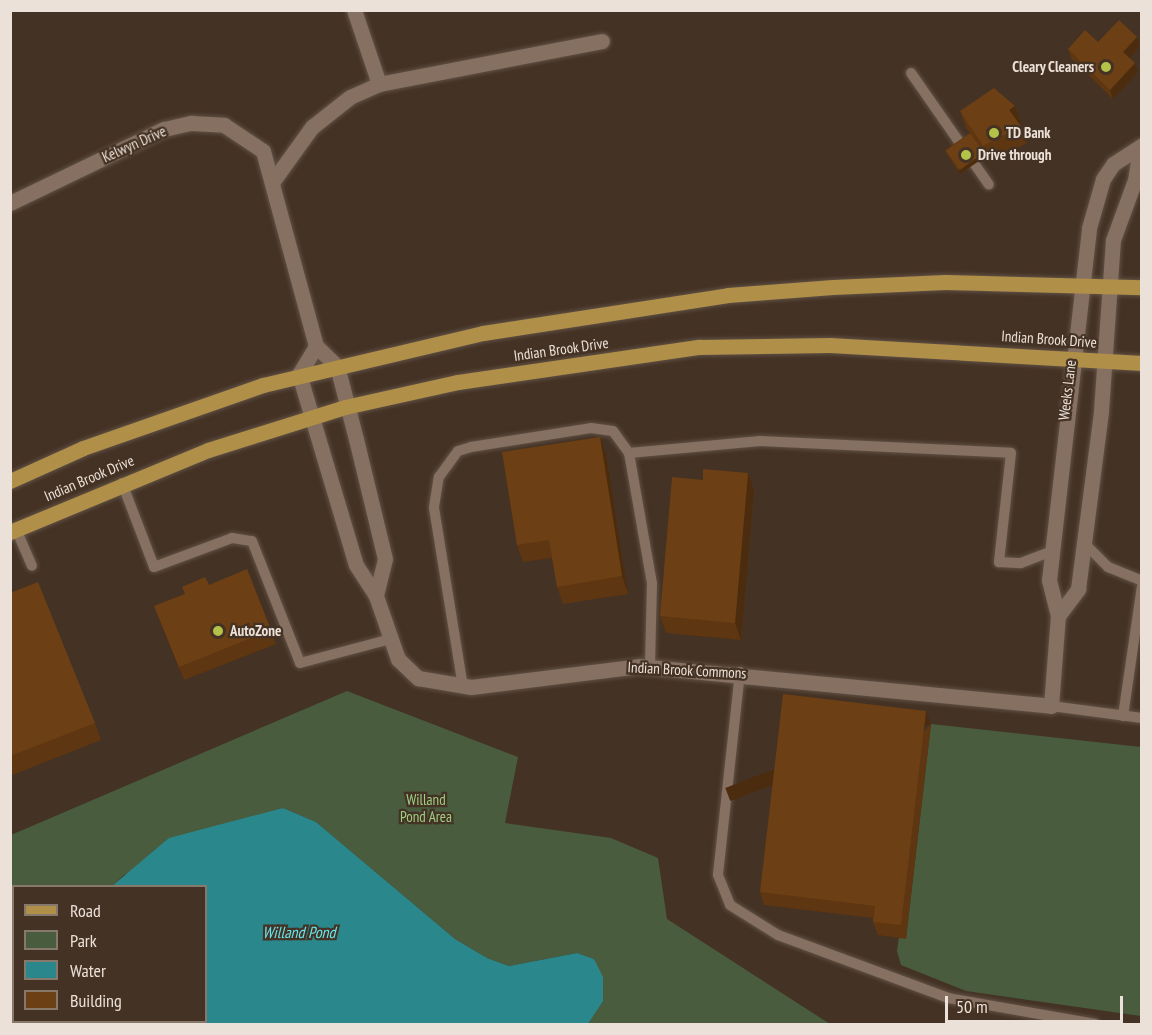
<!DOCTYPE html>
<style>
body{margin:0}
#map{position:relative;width:1152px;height:1035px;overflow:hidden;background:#443224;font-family:"PT Sans Narrow",sans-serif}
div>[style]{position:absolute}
.green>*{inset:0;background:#495c3e}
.water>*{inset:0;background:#2a888d}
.roads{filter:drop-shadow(0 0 2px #605145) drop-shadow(0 0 2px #605145)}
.lane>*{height:10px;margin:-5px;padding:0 5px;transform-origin:5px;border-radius:5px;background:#857061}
.street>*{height:15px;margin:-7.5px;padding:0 7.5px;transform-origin:7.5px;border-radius:7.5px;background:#857061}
.primary>*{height:15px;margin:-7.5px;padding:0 7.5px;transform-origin:7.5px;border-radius:7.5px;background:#b08f49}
.wall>*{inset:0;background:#5e3611}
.shaded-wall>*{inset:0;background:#4c2c0e;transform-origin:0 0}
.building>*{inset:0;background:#6d3f14;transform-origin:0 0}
.dots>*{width:16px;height:16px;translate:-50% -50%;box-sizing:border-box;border:3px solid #443224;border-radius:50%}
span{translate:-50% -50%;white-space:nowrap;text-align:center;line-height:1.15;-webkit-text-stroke:4.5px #443224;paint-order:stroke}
.poi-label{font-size:15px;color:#ece1d8;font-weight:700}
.right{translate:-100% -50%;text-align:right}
.left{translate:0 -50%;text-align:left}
.street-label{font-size:15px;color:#ece1d8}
.park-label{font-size:15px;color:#9ecf82}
.water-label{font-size:16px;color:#64e7ee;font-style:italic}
.frame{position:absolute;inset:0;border:12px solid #ece1d8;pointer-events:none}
.legend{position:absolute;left:12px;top:885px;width:195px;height:138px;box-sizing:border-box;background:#443224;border:2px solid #87786c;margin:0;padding:8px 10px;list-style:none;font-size:18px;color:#ece1d8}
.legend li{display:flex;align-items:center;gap:12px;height:30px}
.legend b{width:30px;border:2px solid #87786c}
.scale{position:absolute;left:945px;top:996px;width:178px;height:27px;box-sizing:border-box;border:3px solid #ece1d8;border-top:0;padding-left:8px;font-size:18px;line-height:21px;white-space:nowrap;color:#ece1d8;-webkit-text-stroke:4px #443224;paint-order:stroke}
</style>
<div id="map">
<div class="green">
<i style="clip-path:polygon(347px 691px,518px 757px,505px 823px,611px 838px,658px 858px,667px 919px,830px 1024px,588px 1024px,603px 1000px,594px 959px,577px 953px,509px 966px,487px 958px,455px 939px,316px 822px,283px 808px,124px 875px,112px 886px,14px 886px,14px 1022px,35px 1022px,11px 1024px,11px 835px)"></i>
<i style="clip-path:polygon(931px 724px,1141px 747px,1141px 1016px,966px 991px,901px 965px,897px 951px,899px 937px,906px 938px)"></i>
</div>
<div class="water">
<i style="clip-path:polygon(283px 808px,316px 822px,455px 939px,487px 958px,509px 966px,577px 953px,594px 959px,603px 977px,603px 1001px,588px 1024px,34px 1024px,206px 1022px,206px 886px,112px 886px,169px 838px)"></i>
</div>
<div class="roads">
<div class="lane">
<i style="left:911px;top:73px;width:136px;rotate:55.1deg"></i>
<i style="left:629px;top:453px;width:132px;rotate:-5.2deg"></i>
<i style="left:760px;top:441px;width:251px;rotate:2.7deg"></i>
<i style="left:1011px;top:453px;width:110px;rotate:96.3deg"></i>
<i style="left:999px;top:562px;width:22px;rotate:3deg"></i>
<i style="left:1021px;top:563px;width:33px;rotate:-21deg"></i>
<i style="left:122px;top:483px;width:90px;rotate:69.1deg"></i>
<i style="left:154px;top:567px;width:83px;rotate:-20.4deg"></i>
<i style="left:232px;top:538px;width:20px;rotate:9deg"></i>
<i style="left:252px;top:541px;width:131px;rotate:68.5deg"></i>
<i style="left:300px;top:663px;width:90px;rotate:-14.8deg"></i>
<i style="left:16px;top:529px;width:40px;rotate:66.6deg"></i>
<i style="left:1085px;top:544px;width:33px;rotate:45deg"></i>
<i style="left:1108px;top:567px;width:37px;rotate:22deg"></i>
<i style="left:740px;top:672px;width:204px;rotate:96.2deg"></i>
<i style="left:718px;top:875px;width:32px;rotate:68deg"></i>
<i style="left:730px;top:905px;width:57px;rotate:32deg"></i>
<i style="left:778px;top:935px;width:181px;rotate:20.3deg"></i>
<i style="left:948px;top:998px;width:149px;rotate:10deg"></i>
<i style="left:463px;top:687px;width:182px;rotate:-99.2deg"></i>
<i style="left:434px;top:507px;width:30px;rotate:-81deg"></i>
<i style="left:439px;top:477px;width:32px;rotate:-54deg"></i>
<i style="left:458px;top:451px;width:14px;rotate:-17deg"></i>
<i style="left:471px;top:447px;width:121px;rotate:-9deg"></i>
<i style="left:591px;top:428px;width:22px;rotate:8deg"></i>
<i style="left:613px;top:431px;width:27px;rotate:54deg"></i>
<i style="left:629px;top:453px;width:132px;rotate:80deg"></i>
<i style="left:652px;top:583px;width:84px;rotate:91.4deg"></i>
<i style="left:1051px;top:706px;width:92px;rotate:7.5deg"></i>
<i style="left:1123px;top:716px;width:131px;rotate:-81.7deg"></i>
</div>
<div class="street">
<i style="left:354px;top:10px;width:78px;rotate:71.3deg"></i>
<i style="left:273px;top:181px;width:67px;rotate:-54.2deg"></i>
<i style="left:312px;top:127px;width:48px;rotate:-38.3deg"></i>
<i style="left:350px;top:97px;width:32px;rotate:-24deg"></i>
<i style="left:379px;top:84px;width:227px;rotate:-10.9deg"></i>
<i style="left:10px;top:203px;width:171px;rotate:-25.7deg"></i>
<i style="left:164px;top:129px;width:28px;rotate:-13deg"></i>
<i style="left:191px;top:123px;width:33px;rotate:3deg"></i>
<i style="left:224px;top:125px;width:47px;rotate:33.7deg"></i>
<i style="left:263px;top:151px;width:202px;rotate:74.8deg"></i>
<i style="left:316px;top:346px;width:29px;rotate:44deg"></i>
<i style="left:337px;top:366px;width:75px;rotate:75.4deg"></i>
<i style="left:356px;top:439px;width:123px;rotate:76.4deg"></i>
<i style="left:385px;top:559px;width:38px;rotate:104deg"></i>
<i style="left:316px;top:346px;width:33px;rotate:121deg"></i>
<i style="left:299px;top:374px;width:199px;rotate:73.4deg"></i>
<i style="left:356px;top:565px;width:37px;rotate:57deg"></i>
<i style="left:376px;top:596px;width:67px;rotate:70.8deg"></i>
<i style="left:398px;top:659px;width:28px;rotate:44deg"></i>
<i style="left:418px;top:678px;width:54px;rotate:9.6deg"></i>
<i style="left:471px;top:687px;width:169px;rotate:-7.1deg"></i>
<i style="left:639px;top:666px;width:414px;rotate:5.5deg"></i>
<i style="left:1051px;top:706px;width:90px;rotate:-85.6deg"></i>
<i style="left:1058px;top:616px;width:37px;rotate:-104deg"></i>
<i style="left:1049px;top:580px;width:354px;rotate:-83.5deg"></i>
<i style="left:1089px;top:228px;width:51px;rotate:-74.1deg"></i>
<i style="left:1103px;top:179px;width:18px;rotate:-56deg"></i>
<i style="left:1113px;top:164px;width:35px;rotate:-33deg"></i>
<i style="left:1058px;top:616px;width:34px;rotate:-53deg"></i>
<i style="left:1078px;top:589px;width:179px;rotate:-82.6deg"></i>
<i style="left:1101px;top:411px;width:171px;rotate:-86deg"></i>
<i style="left:1113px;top:240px;width:64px;rotate:-69.9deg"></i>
<i style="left:1135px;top:180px;width:33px;rotate:-81deg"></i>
</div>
<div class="primary">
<i style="left:10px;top:481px;width:80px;rotate:-24.3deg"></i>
<i style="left:83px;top:448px;width:191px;rotate:-19.3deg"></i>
<i style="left:263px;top:385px;width:226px;rotate:-13.3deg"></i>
<i style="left:483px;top:333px;width:248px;rotate:-8.8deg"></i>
<i style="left:728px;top:295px;width:105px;rotate:-4.4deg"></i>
<i style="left:833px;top:287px;width:112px;rotate:-2.6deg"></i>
<i style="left:945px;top:282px;width:197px;rotate:1.5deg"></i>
<i style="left:10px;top:532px;width:214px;rotate:-22.5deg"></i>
<i style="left:208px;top:450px;width:144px;rotate:-17.4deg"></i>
<i style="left:345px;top:407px;width:116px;rotate:-12.5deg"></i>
<i style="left:458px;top:382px;width:244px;rotate:-8.3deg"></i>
<i style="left:699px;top:347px;width:131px;rotate:-0.9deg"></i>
<i style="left:830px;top:345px;width:313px;rotate:3.3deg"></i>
</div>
</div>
<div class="wall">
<i style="clip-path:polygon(1140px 46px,1130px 58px,1138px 72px,1113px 99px,1071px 58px,1068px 49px)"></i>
<i style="clip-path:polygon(1015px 106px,1021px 123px,1019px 124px,1027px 143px,990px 163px,985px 157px,960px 174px,947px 154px,945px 150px,970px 133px,966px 128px,960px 111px)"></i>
<i style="clip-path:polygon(606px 454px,628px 594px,563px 604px,557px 587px,552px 558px,523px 562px,517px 545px)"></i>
<i style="clip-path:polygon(748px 473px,754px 490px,741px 640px,666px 633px,660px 616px,703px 480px)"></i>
<i style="clip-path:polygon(209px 585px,271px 630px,276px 644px,184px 680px,154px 606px)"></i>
<i style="clip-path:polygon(10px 593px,95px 723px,101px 740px,10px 776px)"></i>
<i style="clip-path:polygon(931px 724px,906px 939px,878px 935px,873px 922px,873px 918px,764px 905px,760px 892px)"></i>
</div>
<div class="shaded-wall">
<i style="clip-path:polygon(1137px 37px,1140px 46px,1127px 61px,1123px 52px)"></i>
<i style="clip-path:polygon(1135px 63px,1138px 72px,1113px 99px,1110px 90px)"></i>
<i style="clip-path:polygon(1015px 106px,1021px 123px,1015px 127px,1009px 110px)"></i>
<i style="clip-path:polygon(984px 152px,985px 156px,960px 174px,958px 169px)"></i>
<i style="clip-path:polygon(600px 437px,606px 454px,628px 594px,622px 576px)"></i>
<i style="clip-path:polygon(748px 473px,754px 490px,741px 640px,735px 623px)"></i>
<i style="left:926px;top:711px;width:14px;height:215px;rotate:69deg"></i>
</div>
<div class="building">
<i style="clip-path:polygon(1119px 20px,1137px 37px,1123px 52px,1135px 63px,1110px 90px,1068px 49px,1085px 30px,1098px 42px)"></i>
<i style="clip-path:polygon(994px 88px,1015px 106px,1009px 110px,1021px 126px,983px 146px,960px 111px)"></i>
<i style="left:970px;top:133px;width:24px;height:30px;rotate:54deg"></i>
<i style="clip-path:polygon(600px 437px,622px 576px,557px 587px,549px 540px,517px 545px,502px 452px)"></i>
<i style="clip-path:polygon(703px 469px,748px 473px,735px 623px,660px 616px,672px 477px,703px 480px)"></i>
<i style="clip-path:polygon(247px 569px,271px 630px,179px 667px,154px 606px,185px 594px,182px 587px,205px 577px,209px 585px)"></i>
<i style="clip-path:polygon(38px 582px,95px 723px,10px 756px,10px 593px)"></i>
<i style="clip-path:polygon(783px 694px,926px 711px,901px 925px,873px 922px,875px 906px,760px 892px)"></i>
</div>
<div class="dots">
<i style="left:1106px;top:67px;background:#b5c249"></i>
<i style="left:994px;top:133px;background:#b5c249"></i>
<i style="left:966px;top:155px;background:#b5c249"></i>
<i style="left:218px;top:631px;background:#b5c249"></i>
</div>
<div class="poi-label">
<span class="right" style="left:1094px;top:67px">Cleary Cleaners</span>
<span class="left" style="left:1006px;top:133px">TD Bank</span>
<span class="left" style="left:978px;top:155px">Drive through</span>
<span class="left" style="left:230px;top:631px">AutoZone</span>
</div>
<div class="street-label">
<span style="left:134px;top:144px;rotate:-24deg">Kelwyn Drive</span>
<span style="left:1049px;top:339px;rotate:4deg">Indian Brook Drive</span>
<span style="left:561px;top:349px;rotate:-8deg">Indian Brook Drive</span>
<span style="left:1067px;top:390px;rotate:-83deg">Weeks Lane</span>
<span style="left:89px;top:478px;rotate:-23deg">Indian Brook Drive</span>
<span style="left:687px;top:670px;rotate:3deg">Indian Brook Commons</span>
</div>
<div class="park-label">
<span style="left:426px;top:808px">Willand<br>Pond Area</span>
</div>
<div class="water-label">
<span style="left:299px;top:932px">Willand Pond</span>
</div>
<div class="frame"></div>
<ul class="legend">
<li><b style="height:8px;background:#b08f49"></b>Road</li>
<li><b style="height:16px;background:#495c3e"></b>Park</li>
<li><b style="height:16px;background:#2a888d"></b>Water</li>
<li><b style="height:16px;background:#6d3f14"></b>Building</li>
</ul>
<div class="scale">50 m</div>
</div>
